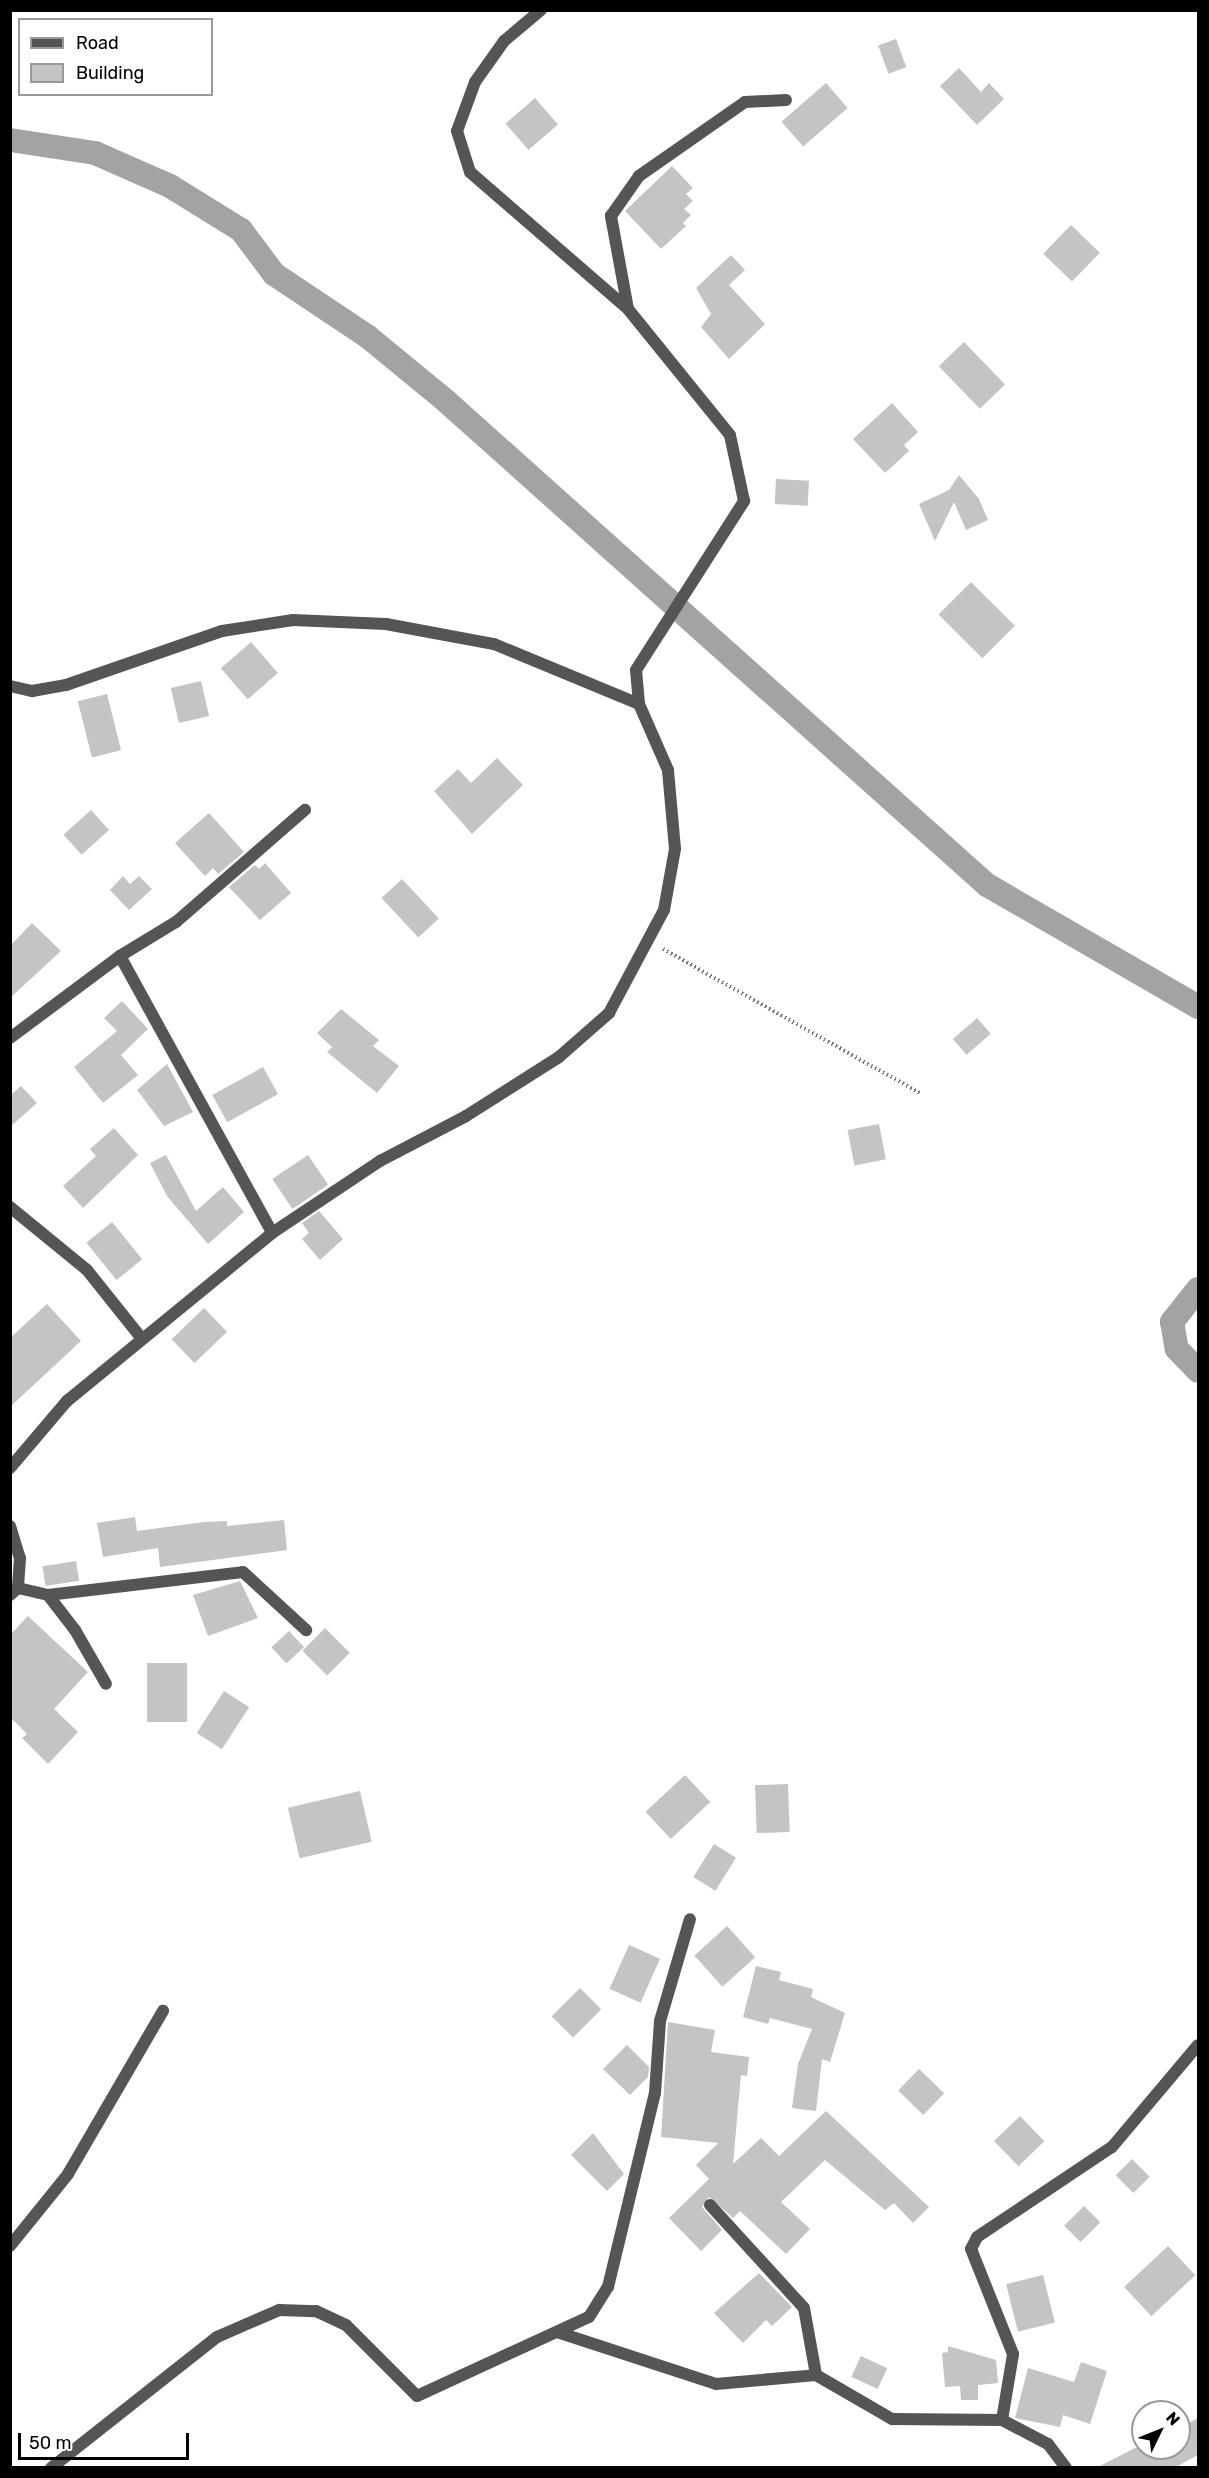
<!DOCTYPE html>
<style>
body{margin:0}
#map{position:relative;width:1209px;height:2478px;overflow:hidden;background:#fff;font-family:Rubik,sans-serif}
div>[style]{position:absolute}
.canal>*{height:24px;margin:-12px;padding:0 12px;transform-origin:12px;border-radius:12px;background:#a3a3a3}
.building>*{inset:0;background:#c4c4c4;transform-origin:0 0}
.path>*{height:4px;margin-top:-2px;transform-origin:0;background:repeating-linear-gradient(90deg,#777 0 1.5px,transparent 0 4.5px)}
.minor>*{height:12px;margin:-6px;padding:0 6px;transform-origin:6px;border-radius:6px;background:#555}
.tertiary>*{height:12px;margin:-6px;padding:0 6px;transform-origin:6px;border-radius:6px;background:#555}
span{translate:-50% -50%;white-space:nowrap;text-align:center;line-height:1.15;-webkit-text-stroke:6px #fff;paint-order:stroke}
.frame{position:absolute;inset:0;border:12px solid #000;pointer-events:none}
.legend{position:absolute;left:18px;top:18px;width:195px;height:78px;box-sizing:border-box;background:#fff;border:2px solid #999;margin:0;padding:8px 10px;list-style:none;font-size:18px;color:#000}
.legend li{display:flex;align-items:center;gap:12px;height:30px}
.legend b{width:30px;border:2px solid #999}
.north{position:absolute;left:1131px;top:2400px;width:60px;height:60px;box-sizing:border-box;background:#fff;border:2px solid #999;border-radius:50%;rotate:47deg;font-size:16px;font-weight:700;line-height:24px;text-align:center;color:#000}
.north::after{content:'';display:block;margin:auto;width:21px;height:27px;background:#000;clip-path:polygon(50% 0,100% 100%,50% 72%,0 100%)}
.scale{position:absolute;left:18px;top:2433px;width:171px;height:27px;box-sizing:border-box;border:3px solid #000;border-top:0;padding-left:8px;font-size:18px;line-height:21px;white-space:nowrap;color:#000;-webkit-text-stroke:4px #fff;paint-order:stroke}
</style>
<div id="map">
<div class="canal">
<i style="left:10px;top:140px;width:86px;rotate:8.7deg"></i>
<i style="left:95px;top:153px;width:82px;rotate:23.7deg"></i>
<i style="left:170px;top:186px;width:84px;rotate:31.8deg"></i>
<i style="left:241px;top:230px;width:55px;rotate:53.1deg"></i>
<i style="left:274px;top:274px;width:112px;rotate:33.7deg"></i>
<i style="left:367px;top:336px;width:102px;rotate:39.4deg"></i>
<i style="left:446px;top:401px;width:726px;rotate:41.82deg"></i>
<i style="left:987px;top:885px;width:244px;rotate:30deg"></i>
<i style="left:1198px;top:1289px;width:42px;rotate:128.2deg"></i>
<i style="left:1172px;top:1322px;width:27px;rotate:80deg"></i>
<i style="left:1177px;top:1349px;width:30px;rotate:46deg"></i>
</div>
<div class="building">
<i style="left:896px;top:39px;width:30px;height:19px;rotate:70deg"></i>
<i style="clip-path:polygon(959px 68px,981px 92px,989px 83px,1004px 99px,977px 125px,940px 86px)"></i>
<i style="left:826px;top:83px;width:33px;height:59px;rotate:49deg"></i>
<i style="left:535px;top:98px;width:35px;height:39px;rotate:49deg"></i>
<i style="clip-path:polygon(672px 166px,693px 188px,686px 194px,693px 201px,684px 209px,691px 215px,683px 223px,686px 226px,661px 249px,625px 211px)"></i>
<i style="left:1071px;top:225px;width:40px;height:40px;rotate:44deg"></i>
<i style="clip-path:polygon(731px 255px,745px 270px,729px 285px,765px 324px,729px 359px,701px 327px,711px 314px,696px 288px)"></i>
<i style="left:964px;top:342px;width:59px;height:35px;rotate:46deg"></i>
<i style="clip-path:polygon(892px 403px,918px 432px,904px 445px,909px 451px,885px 473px,853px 439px)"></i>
<i style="clip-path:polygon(959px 475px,979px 499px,988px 520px,966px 530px,954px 502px,935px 541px,919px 504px,949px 490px)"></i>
<i style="left:776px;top:479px;width:33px;height:25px;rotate:3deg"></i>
<i style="left:971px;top:582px;width:62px;height:46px;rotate:45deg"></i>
<i style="left:251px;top:642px;width:41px;height:40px;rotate:49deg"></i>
<i style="left:201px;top:681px;width:36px;height:31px;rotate:77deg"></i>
<i style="left:107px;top:694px;width:58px;height:30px;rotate:76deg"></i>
<i style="clip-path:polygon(497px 758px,523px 785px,472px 834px,434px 791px,458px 769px,471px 783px)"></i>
<i style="left:91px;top:810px;width:27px;height:37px;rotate:48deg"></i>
<i style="clip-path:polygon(209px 813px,244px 852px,218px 874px,213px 868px,205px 876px,175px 843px)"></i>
<i style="clip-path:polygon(265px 863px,291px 893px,260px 920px,229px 887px,255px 865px,259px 869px)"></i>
<i style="clip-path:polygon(123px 876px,130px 884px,139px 876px,152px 889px,129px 910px,110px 890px)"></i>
<i style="left:402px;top:879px;width:54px;height:28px;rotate:47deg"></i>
<i style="clip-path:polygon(32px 923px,61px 951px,10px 998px,10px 946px)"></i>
<i style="clip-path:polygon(122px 1001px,148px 1029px,121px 1055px,138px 1075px,103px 1103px,74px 1067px,117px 1031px,104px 1018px)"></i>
<i style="clip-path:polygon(341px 1009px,379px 1040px,373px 1046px,399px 1066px,377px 1093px,327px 1052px,332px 1047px,317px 1033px)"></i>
<i style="left:977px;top:1018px;width:21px;height:32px;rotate:49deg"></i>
<i style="clip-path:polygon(167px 1064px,193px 1112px,164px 1126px,137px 1090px)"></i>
<i style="left:263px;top:1067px;width:31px;height:58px;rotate:61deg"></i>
<i style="clip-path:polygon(21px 1086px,37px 1103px,10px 1127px,10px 1096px)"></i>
<i style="left:879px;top:1124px;width:36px;height:32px;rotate:79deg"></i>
<i style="clip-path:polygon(114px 1128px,138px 1155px,83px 1208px,63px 1186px,96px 1156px,90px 1149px)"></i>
<i style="clip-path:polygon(166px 1155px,196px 1211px,223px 1187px,244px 1212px,208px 1244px,167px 1196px,150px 1163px)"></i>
<i style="left:308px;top:1155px;width:36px;height:43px;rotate:56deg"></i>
<i style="clip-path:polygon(319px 1211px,343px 1239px,320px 1260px,302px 1239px,309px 1233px,302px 1223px)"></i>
<i style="left:112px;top:1222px;width:48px;height:33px;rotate:51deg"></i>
<i style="clip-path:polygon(47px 1304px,81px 1341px,10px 1407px,10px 1338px)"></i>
<i style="left:204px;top:1308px;width:33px;height:45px;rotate:46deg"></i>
<i style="clip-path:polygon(135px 1517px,137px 1531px,204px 1522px,227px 1521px,227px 1526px,284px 1520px,287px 1550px,160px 1567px,158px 1548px,103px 1557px,97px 1523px)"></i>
<i style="left:76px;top:1561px;width:20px;height:34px;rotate:81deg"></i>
<i style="clip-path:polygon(240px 1581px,258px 1618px,208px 1636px,193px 1595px)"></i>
<i style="clip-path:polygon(28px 1616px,88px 1672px,54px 1709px,78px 1732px,48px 1764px,22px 1738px,27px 1734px,10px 1717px,10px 1635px)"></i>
<i style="left:325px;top:1628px;width:35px;height:32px;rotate:45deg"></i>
<i style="left:289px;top:1631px;width:22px;height:24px;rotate:47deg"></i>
<i style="left:147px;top:1663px;width:40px;height:59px"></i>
<i style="left:224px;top:1691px;width:30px;height:50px;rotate:33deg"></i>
<i style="left:685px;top:1775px;width:37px;height:54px;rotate:47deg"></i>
<i style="left:788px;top:1784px;width:48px;height:33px;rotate:88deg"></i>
<i style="left:360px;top:1791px;width:52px;height:74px;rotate:77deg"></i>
<i style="left:714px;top:1844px;width:26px;height:39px;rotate:32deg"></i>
<i style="left:727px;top:1926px;width:42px;height:44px;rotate:48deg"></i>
<i style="left:629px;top:1945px;width:34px;height:48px;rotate:24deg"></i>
<i style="clip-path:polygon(756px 1966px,781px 1972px,779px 1980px,813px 1989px,811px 1997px,845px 2013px,830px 2062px,822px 2059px,816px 2111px,792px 2108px,798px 2064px,812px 2029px,770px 2018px,768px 2024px,743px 2017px)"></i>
<i style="left:580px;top:1988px;width:30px;height:40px;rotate:45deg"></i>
<i style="clip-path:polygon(668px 2022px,715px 2030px,711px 2052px,749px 2057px,747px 2076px,741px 2075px,733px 2164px,761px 2138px,779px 2156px,826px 2111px,929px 2207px,913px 2223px,894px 2203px,885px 2210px,825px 2160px,781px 2202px,810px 2229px,786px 2254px,740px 2211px,733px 2218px,709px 2197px,702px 2207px,722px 2230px,701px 2251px,669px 2218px,709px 2179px,696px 2165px,718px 2143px,661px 2137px)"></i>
<i style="clip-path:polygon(627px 2045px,649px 2067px,648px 2077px,630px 2095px,603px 2069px)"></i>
<i style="left:919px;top:2069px;width:35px;height:30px;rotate:44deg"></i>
<i style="left:1020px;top:2116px;width:35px;height:36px;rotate:46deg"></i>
<i style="clip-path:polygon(593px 2133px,624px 2174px,607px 2191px,571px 2155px)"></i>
<i style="left:1132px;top:2159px;width:25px;height:23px;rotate:45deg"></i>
<i style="left:1084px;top:2206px;width:23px;height:28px;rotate:45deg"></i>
<i style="left:1168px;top:2246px;width:40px;height:60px;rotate:47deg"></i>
<i style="clip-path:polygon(759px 2273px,792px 2307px,772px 2326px,766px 2320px,743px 2343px,714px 2313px)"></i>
<i style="left:1043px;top:2275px;width:49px;height:38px;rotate:76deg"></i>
<i style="clip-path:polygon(948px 2346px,996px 2360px,998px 2383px,978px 2385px,978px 2400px,961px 2400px,960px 2386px,945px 2387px,942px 2353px,948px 2352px)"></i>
<i style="left:861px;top:2356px;width:29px;height:23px;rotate:25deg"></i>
<i style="clip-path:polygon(1081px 2362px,1107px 2371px,1090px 2424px,1063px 2415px,1060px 2427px,1015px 2418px,1028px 2368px,1074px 2382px)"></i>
<i style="clip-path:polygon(1198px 2418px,1198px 2455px,1174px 2468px,1096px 2468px,1135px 2448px,1179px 2448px,1179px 2428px)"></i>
</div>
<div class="path">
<i style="left:663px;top:949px;width:296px;rotate:29.3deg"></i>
</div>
<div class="minor">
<i style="left:628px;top:309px;width:95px;rotate:-100.4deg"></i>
<i style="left:611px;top:216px;width:49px;rotate:-55deg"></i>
<i style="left:639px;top:176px;width:129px;rotate:-34.9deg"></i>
<i style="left:745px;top:102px;width:41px;rotate:-2.8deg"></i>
<i style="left:10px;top:686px;width:23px;rotate:13deg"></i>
<i style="left:32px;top:691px;width:35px;rotate:-10deg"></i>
<i style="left:66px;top:685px;width:165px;rotate:-19.1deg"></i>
<i style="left:222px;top:631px;width:72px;rotate:-8.8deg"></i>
<i style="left:293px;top:620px;width:93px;rotate:2.5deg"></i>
<i style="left:386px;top:624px;width:110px;rotate:10.5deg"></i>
<i style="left:494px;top:644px;width:157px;rotate:22.5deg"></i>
<i style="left:120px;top:956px;width:316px;rotate:61.2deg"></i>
<i style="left:10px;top:1038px;width:137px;rotate:-36.7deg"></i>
<i style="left:120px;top:956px;width:66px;rotate:-31.3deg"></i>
<i style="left:176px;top:922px;width:171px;rotate:-41deg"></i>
<i style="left:10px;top:1207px;width:99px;rotate:39.3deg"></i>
<i style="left:87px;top:1270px;width:88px;rotate:51.4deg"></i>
<i style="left:18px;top:1588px;width:31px;rotate:13deg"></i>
<i style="left:48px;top:1595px;width:196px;rotate:-6.7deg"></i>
<i style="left:243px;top:1572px;width:86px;rotate:42.6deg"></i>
<i style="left:48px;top:1595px;width:44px;rotate:52.4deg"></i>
<i style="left:75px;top:1630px;width:62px;rotate:60.1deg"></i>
<i style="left:710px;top:2205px;width:139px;rotate:47.6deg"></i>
<i style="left:804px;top:2308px;width:68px;rotate:79.8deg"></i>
<i style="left:10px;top:2246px;width:92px;rotate:-51.1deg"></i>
<i style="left:68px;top:2174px;width:189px;rotate:-59.8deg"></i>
<i style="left:557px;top:2332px;width:167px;rotate:18.1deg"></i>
<i style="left:716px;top:2384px;width:100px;rotate:-5.1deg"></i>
<i style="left:816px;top:2375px;width:88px;rotate:30.1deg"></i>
<i style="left:892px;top:2419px;width:110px;rotate:0.5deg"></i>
<i style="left:1002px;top:2420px;width:52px;rotate:27.6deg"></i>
<i style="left:1048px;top:2444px;width:30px;rotate:53deg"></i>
<i style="left:1002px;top:2420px;width:67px;rotate:-80.5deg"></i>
<i style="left:1013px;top:2354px;width:113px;rotate:-111.8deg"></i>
<i style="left:971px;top:2249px;width:13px;rotate:-63deg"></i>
<i style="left:977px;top:2237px;width:162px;rotate:-33.7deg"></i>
<i style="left:1112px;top:2147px;width:133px;rotate:-49.9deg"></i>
<i style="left:51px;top:2468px;width:211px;rotate:-38.3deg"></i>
<i style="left:217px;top:2337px;width:68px;rotate:-23.5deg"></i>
<i style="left:279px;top:2310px;width:37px;rotate:2deg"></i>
<i style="left:316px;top:2311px;width:33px;rotate:25deg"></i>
<i style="left:346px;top:2325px;width:100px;rotate:45deg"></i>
<i style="left:417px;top:2396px;width:189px;rotate:-24.7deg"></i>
<i style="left:589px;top:2317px;width:36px;rotate:-58deg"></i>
<i style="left:608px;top:2287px;width:200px;rotate:-76.4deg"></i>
<i style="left:655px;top:2093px;width:72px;rotate:-86deg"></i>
<i style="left:660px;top:2021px;width:106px;rotate:-73.6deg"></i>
</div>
<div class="tertiary">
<i style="left:10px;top:1468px;width:88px;rotate:-49.6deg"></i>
<i style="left:67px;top:1401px;width:265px;rotate:-39.3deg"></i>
<i style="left:272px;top:1233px;width:130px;rotate:-33.7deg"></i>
<i style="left:380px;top:1161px;width:97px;rotate:-27.6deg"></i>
<i style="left:466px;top:1116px;width:110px;rotate:-32.4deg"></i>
<i style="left:559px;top:1057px;width:67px;rotate:-41.3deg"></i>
<i style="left:609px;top:1013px;width:117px;rotate:-61.9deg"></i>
<i style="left:664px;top:910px;width:62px;rotate:-79.8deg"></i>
<i style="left:675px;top:849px;width:79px;rotate:-95.1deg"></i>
<i style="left:668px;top:770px;width:72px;rotate:-113.7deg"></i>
<i style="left:639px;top:704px;width:34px;rotate:-95deg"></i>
<i style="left:636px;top:670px;width:201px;rotate:-57.4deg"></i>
<i style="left:744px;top:501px;width:67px;rotate:-102deg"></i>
<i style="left:730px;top:435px;width:162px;rotate:-129deg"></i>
<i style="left:628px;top:309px;width:209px;rotate:-139.1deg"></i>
<i style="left:470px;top:172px;width:43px;rotate:-107.6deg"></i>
<i style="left:457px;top:131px;width:52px;rotate:-69.8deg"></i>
<i style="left:475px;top:82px;width:50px;rotate:-54.7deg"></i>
<i style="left:504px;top:41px;width:48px;rotate:-40deg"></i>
<i style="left:10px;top:1526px;width:34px;rotate:73deg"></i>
<i style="left:20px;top:1558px;width:30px;rotate:94deg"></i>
<i style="left:18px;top:1588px;width:11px;rotate:139deg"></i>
</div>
<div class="frame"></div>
<ul class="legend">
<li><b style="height:8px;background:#555"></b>Road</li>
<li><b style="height:16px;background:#c4c4c4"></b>Building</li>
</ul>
<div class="north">N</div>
<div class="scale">50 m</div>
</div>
